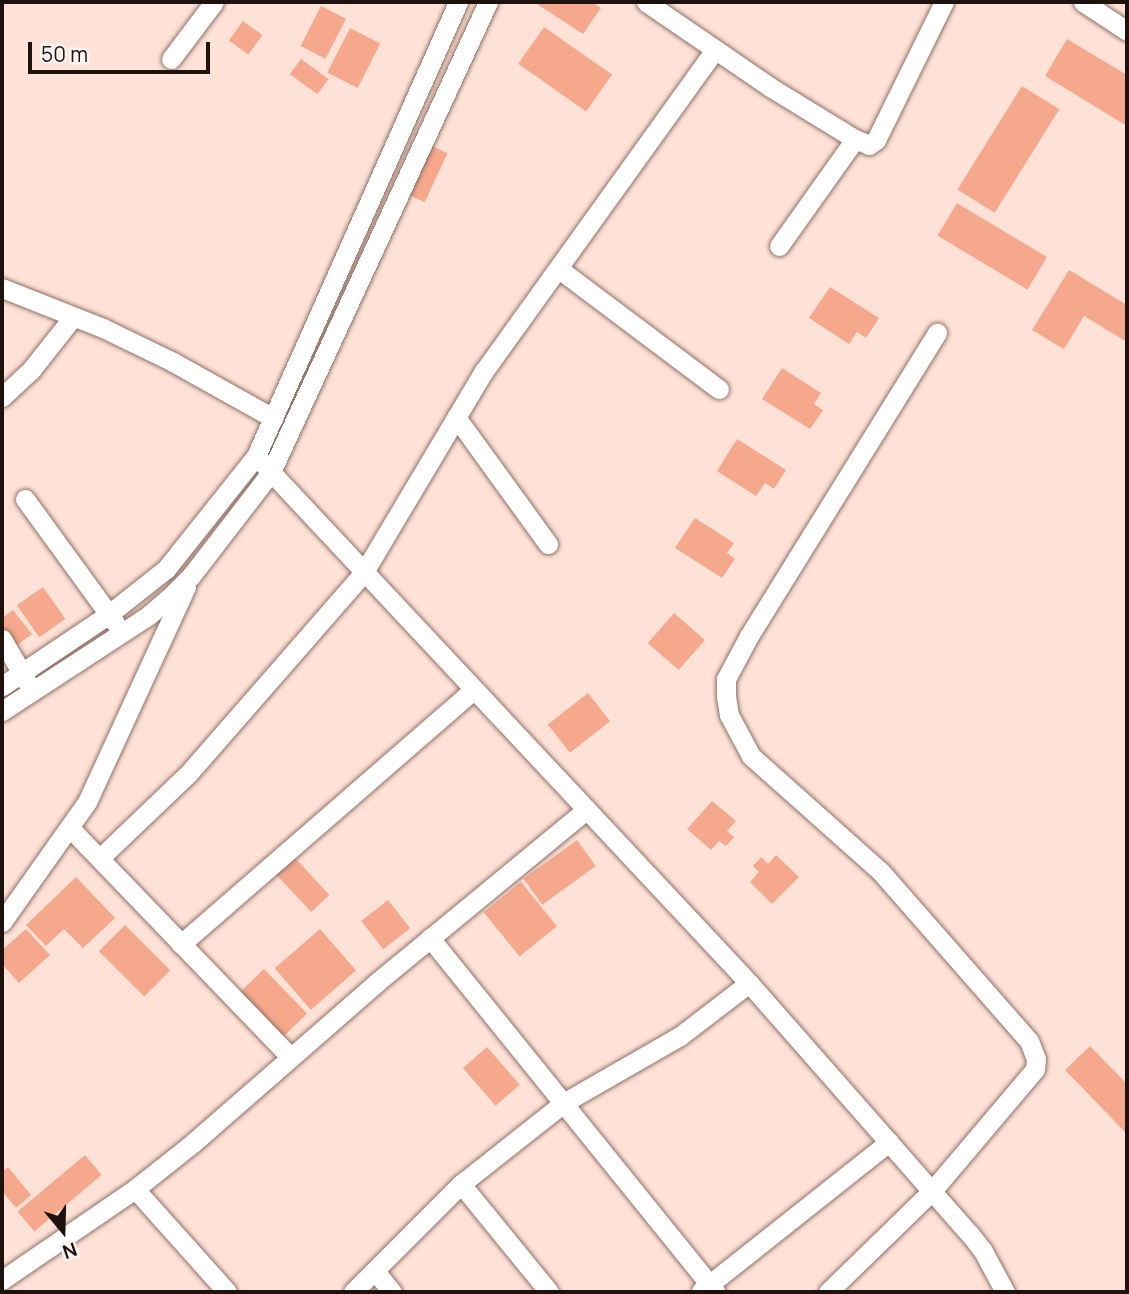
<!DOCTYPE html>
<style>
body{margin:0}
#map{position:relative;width:1129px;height:1294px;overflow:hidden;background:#ffe2d7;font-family:Manrope,sans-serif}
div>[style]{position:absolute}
.building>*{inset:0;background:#f6a88c;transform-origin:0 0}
.roads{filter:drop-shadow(0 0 2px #907065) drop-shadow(0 0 2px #907065)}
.minor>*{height:19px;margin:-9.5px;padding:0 9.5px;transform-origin:9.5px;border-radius:9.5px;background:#fff}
span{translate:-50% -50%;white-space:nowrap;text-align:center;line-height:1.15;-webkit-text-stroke:5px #fcf4f2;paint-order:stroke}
.frame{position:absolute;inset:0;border:4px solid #1e120e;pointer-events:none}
.north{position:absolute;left:28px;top:1196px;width:70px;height:70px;-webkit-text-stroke:5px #fcf4f2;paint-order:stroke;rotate:161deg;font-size:19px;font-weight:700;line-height:28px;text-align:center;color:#1e120e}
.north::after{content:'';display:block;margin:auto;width:24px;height:32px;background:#1e120e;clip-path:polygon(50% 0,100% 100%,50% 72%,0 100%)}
.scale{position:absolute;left:28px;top:42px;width:182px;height:32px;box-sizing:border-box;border:4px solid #1e120e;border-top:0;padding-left:9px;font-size:21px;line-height:24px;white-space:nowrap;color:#1e120e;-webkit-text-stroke:5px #fcf4f2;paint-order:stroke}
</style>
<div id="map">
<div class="building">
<i style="clip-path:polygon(534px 2px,592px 2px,601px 8px,583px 34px)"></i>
<i style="left:321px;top:6px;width:28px;height:45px;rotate:27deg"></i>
<i style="left:243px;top:21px;width:24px;height:24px;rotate:36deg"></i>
<i style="left:544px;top:27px;width:83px;height:45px;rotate:35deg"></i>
<i style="left:350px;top:28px;width:34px;height:50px;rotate:27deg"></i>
<i style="clip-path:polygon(1067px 39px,1127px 75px,1127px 126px,1045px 76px)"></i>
<i style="left:301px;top:59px;width:34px;height:19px;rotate:36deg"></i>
<i style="left:1022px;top:86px;width:44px;height:122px;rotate:32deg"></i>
<i style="left:432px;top:146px;width:17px;height:54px;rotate:25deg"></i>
<i style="left:957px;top:203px;width:105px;height:38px;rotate:31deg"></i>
<i style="clip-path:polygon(1069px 270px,1127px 305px,1127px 342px,1084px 316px,1064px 349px,1032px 330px)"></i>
<i style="clip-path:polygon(830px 287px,879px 318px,866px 338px,857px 332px,849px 344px,809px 318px)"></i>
<i style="clip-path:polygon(782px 368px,821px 393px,814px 404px,823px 410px,810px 429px,762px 399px)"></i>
<i style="clip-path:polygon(737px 439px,786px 470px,774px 489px,765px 483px,756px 496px,717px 471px)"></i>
<i style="clip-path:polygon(695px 518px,734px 543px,727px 553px,735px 559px,722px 578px,675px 548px)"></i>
<i style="left:43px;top:587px;width:39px;height:32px;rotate:55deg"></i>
<i style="clip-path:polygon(13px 610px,32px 634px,13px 648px,2px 634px,2px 618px)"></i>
<i style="left:674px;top:613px;width:41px;height:40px;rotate:41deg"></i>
<i style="left:588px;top:693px;width:36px;height:51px;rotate:52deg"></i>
<i style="clip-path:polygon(712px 801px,736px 821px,727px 831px,734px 837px,726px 846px,719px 841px,711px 850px,687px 829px)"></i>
<i style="left:577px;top:840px;width:32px;height:66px;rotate:54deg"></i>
<i style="clip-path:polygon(776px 855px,799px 877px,772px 904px,750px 882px,759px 872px,753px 866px,761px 857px,768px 864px)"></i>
<i style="left:294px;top:857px;width:52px;height:25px;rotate:47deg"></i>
<i style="clip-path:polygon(76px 877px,115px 918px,83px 948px,64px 929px,46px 946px,26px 925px)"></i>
<i style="left:521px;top:882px;width:57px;height:48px;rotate:51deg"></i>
<i style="left:388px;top:900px;width:36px;height:34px;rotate:52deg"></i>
<i style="left:125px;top:925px;width:64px;height:37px;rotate:45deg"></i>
<i style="clip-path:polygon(26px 929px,50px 955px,19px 983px,2px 964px,2px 950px)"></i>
<i style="left:320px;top:929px;width:55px;height:60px;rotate:49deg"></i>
<i style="left:264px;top:969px;width:62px;height:35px;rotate:46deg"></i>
<i style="clip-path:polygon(1090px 1046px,1127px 1084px,1127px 1134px,1065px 1070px)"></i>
<i style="left:487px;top:1047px;width:50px;height:32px;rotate:49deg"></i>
<i style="left:85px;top:1155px;width:26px;height:88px;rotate:50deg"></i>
<i style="clip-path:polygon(8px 1167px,31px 1195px,16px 1208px,2px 1191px,2px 1172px)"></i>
</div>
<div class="roads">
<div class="minor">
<i style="left:646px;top:2px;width:150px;rotate:34.4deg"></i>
<i style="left:770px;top:87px;width:100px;rotate:31.5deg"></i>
<i style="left:855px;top:139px;width:15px;rotate:23deg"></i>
<i style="left:869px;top:145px;width:9px;rotate:-36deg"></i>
<i style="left:876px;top:140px;width:154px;rotate:-63.8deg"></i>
<i style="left:1083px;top:2px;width:53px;rotate:33.4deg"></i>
<i style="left:171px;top:59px;width:71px;rotate:-53deg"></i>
<i style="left:779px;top:246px;width:131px;rotate:-54.6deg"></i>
<i style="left:559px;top:269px;width:200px;rotate:36.9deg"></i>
<i style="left:2px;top:288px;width:109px;rotate:21.6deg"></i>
<i style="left:103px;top:328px;width:78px;rotate:25.9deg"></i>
<i style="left:173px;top:362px;width:115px;rotate:29.2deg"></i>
<i style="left:2px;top:397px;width:40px;rotate:-43deg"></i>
<i style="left:31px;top:370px;width:68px;rotate:-51.6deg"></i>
<i style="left:456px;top:417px;width:157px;rotate:54.1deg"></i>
<i style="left:256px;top:456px;width:722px;rotate:46.91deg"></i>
<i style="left:749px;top:983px;width:333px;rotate:48.7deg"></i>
<i style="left:969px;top:1233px;width:23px;rotate:52deg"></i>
<i style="left:983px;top:1251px;width:47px;rotate:61.8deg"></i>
<i style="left:25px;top:499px;width:153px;rotate:54deg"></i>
<i style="left:2px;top:639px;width:50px;rotate:59.8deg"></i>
<i style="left:2px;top:686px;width:129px;rotate:-33.9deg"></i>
<i style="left:109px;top:614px;width:73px;rotate:-38.3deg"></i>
<i style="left:166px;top:569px;width:144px;rotate:-51.5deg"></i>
<i style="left:256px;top:456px;width:497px;rotate:-66deg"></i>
<i style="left:2px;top:711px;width:176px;rotate:-33.1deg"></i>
<i style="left:149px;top:615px;width:33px;rotate:-41deg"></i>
<i style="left:174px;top:593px;width:24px;rotate:-45deg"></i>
<i style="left:191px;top:576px;width:131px;rotate:-52.4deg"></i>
<i style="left:271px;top:472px;width:518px;rotate:-65.22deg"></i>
<i style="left:70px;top:828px;width:318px;rotate:46.1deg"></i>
<i style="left:100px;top:858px;width:122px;rotate:-43.7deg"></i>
<i style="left:188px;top:774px;width:268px;rotate:-48.9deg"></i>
<i style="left:364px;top:572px;width:234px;rotate:-59.2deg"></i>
<i style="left:484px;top:371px;width:396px;rotate:-54.3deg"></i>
<i style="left:2px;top:922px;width:147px;rotate:-54.7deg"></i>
<i style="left:87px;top:802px;width:237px;rotate:-65.3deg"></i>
<i style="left:430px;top:938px;width:455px;rotate:51.1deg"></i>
<i style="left:181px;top:944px;width:388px;rotate:-41deg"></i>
<i style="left:461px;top:1184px;width:139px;rotate:50.8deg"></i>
<i style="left:135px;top:1189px;width:138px;rotate:48.2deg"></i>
<i style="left:375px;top:1271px;width:27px;rotate:51deg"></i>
<i style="left:2px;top:1280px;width:161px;rotate:-34.4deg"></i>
<i style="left:135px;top:1189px;width:75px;rotate:-38.5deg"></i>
<i style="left:194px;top:1142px;width:242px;rotate:-41.1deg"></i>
<i style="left:376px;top:983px;width:273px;rotate:-39.5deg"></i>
<i style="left:701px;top:1291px;width:240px;rotate:-38.4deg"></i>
<i style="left:353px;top:1292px;width:153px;rotate:-45deg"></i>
<i style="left:461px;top:1184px;width:132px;rotate:-38.3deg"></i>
<i style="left:565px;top:1102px;width:133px;rotate:-29.9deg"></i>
<i style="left:680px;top:1036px;width:87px;rotate:-37.5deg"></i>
<i style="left:828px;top:1292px;width:145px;rotate:-44.2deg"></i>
<i style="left:932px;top:1191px;width:160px;rotate:-49.8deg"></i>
<i style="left:1035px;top:1069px;width:10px;rotate:-84deg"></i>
<i style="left:1036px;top:1059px;width:19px;rotate:-111deg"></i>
<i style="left:1029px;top:1041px;width:226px;rotate:-131.2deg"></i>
<i style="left:880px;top:871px;width:173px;rotate:-138.3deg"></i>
<i style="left:751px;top:756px;width:47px;rotate:-118.2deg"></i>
<i style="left:729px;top:715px;width:19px;rotate:-99deg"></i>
<i style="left:726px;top:696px;width:17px;rotate:-90deg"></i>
<i style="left:726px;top:679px;width:49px;rotate:-61.9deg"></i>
<i style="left:749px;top:636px;width:357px;rotate:-58.2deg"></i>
</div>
</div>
<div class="frame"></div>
<div class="north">N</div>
<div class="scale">50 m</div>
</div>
